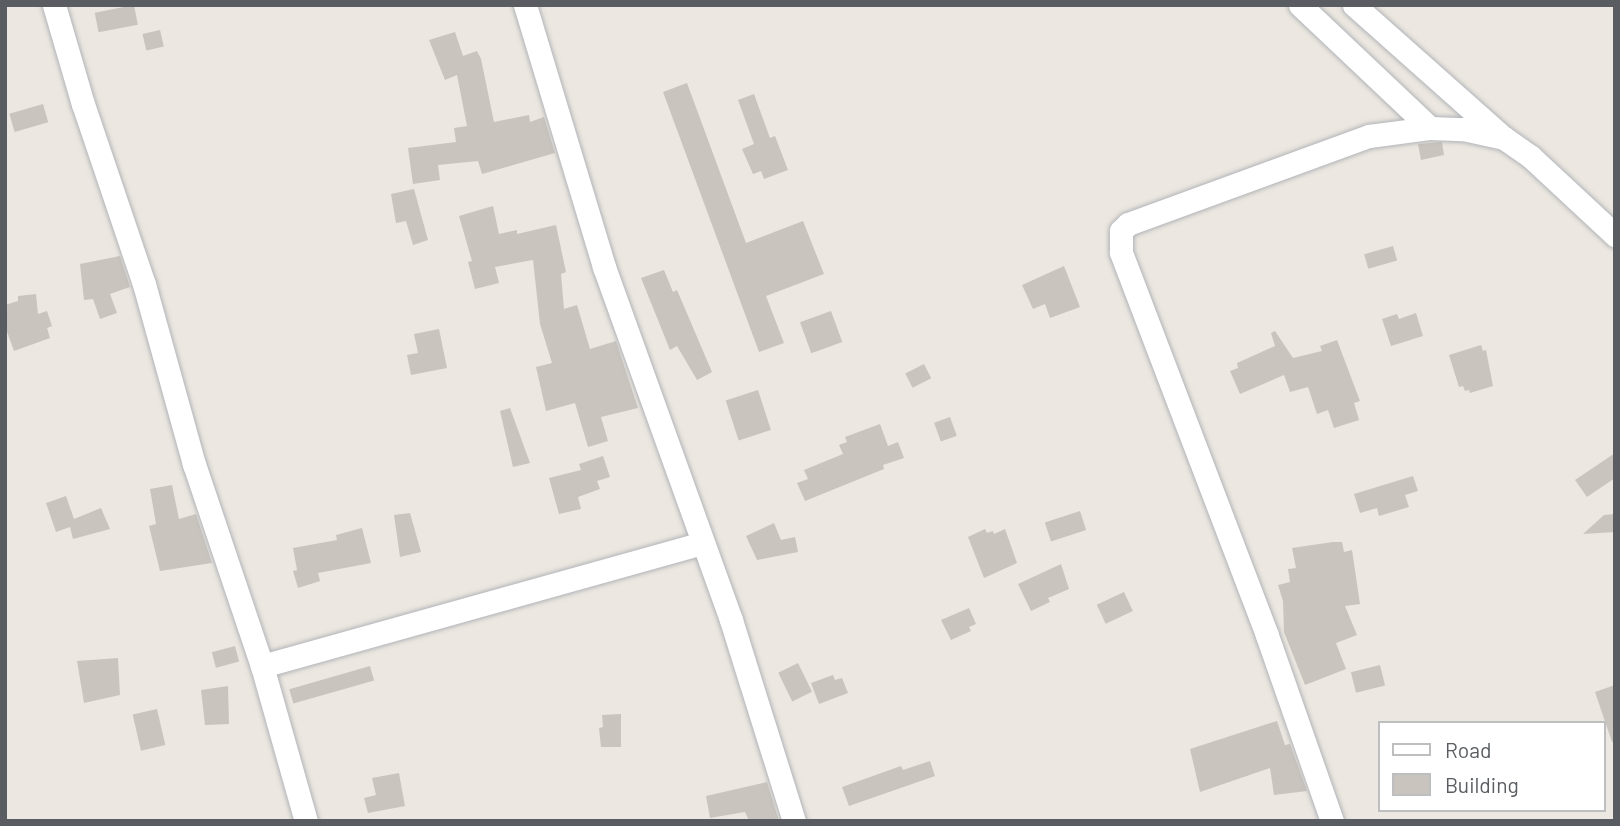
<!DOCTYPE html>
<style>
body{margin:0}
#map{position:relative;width:1620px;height:826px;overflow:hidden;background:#ece7e0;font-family:Barlow,sans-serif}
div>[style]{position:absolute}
.building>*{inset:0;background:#c9c4be;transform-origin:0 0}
.roads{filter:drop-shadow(0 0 2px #b1b4b8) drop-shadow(0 0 2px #b1b4b8)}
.minor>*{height:23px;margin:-11.5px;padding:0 11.5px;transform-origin:11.5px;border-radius:11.5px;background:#fff}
span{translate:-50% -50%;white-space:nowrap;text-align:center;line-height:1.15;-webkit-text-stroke:5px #fff;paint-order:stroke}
.frame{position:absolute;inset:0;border:7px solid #595d61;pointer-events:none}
.legend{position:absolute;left:1378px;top:721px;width:228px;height:91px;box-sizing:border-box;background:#fff;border:2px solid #bdbec0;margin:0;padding:9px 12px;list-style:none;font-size:21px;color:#595d61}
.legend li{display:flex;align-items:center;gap:14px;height:35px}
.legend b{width:35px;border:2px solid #bdbec0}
</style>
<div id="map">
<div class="building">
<i style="left:134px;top:5px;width:20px;height:40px;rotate:79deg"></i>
<i style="left:160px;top:30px;width:17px;height:18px;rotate:77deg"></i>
<i style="clip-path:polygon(455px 32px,463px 56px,477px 51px,481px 59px,494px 122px,529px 115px,530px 122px,544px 117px,555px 153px,482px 174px,478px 161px,438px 165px,440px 180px,413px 184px,408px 148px,456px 142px,454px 128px,467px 126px,457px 75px,445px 80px,429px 40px)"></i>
<i style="clip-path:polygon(687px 83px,746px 243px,803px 221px,824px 274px,766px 296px,784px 343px,759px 352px,663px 92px)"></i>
<i style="clip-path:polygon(754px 94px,770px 138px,775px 136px,788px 170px,764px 179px,761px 171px,753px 174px,742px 149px,754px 144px,738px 100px)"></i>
<i style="left:43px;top:104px;width:19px;height:35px;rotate:74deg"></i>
<i style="clip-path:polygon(1442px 142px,1444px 155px,1421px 160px,1418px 144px)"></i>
<i style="clip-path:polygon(414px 189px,428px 240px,413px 245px,406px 221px,396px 223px,391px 194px)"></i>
<i style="clip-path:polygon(493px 206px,499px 234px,517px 230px,517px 234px,556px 225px,566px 272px,561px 274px,564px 309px,577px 305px,590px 349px,616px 341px,638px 408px,601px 417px,608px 441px,588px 447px,575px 403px,546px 411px,536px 367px,552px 363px,540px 324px,533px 260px,495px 267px,499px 283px,475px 289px,468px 262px,472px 261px,459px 216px)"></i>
<i style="left:1393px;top:246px;width:15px;height:30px;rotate:74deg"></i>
<i style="clip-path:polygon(120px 256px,130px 287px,110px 294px,117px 313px,100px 319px,93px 299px,84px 300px,80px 264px)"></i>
<i style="clip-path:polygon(1064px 266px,1080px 307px,1050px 318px,1045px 304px,1033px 309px,1022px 285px)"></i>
<i style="clip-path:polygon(664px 270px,673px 292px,677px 290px,712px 372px,697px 380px,677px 346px,670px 350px,641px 278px)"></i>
<i style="clip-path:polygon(36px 294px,38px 314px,47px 311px,52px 326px,47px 328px,50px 338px,14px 351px,5px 326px,5px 305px,18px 301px,18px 296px)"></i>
<i style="left:831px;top:311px;width:33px;height:33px;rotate:70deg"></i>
<i style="clip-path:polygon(1416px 313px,1423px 336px,1391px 346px,1382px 319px,1397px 314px,1399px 319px)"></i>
<i style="clip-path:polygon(439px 329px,447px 368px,411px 375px,407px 355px,418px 353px,414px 334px)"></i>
<i style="clip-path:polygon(1275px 331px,1293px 358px,1322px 351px,1320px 346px,1337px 340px,1360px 401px,1354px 403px,1359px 420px,1334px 428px,1328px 410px,1317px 414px,1308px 387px,1290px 392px,1284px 375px,1240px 394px,1230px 371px,1238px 368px,1237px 363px,1275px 346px,1271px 333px)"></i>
<i style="clip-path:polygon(1481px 345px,1483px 351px,1486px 350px,1493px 386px,1470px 393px,1469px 390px,1465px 391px,1463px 386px,1459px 387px,1449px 355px)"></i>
<i style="left:924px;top:364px;width:16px;height:21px;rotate:63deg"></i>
<i style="left:758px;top:390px;width:42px;height:34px;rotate:72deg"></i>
<i style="clip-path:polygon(510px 408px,530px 463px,513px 467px,500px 411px)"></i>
<i style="left:950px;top:417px;width:20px;height:17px;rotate:70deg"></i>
<i style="clip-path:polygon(880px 424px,888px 446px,898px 442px,904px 458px,883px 465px,884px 469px,805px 501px,797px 483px,808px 479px,804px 470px,843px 454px,839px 445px,847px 442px,845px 437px)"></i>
<i style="clip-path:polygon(1615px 453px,1615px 478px,1587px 497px,1575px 480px)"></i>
<i style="clip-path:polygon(603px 456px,610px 477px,597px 481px,600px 489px,578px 497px,581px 509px,559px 514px,549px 478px,581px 470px,579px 464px)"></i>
<i style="clip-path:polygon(1413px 476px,1418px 491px,1405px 495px,1409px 507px,1379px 516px,1377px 508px,1360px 513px,1354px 494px)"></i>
<i style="clip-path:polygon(172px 485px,179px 519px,196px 514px,212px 563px,160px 571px,149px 526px,156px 524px,150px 489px)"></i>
<i style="clip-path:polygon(66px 496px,74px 519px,101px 508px,110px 529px,73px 539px,70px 527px,56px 532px,46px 503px)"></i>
<i style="left:1080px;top:511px;width:20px;height:37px;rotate:72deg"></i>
<i style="clip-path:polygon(410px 513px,421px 552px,400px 557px,394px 515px)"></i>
<i style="clip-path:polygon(1615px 514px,1615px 532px,1583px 534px,1604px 515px)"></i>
<i style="clip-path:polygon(774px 523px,781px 540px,795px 537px,798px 552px,757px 560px,746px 536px)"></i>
<i style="clip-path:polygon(362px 528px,371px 563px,318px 573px,320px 581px,298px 588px,293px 571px,297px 570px,293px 548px,337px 540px,336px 535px)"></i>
<i style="clip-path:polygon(985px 529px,987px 533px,993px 531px,994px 534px,1005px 529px,1017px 563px,984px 578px,968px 537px)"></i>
<i style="clip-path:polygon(1333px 542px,1342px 542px,1344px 552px,1352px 550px,1360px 604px,1345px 606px,1357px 635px,1336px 643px,1346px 669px,1305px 685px,1284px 632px,1283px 601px,1278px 585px,1290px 582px,1288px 569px,1296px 568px,1292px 548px)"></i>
<i style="clip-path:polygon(1061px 564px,1069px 589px,1048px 598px,1050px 602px,1031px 611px,1018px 584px)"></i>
<i style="left:1124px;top:592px;width:21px;height:30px;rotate:65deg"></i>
<i style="clip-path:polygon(969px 608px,976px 624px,969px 627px,971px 631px,951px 640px,941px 620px)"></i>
<i style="left:235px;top:646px;width:16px;height:24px;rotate:75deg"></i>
<i style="clip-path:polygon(118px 658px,120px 695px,84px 703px,77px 661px)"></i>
<i style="left:798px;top:663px;width:32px;height:22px;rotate:64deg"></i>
<i style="left:1380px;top:665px;width:21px;height:30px;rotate:76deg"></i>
<i style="left:370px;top:666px;width:15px;height:84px;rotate:74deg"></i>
<i style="clip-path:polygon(833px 675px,835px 680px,842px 678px,848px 693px,819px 704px,811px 683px)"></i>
<i style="clip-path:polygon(1615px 685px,1615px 741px,1612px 742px,1595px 692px)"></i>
<i style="clip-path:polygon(228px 686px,229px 724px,205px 725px,201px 690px)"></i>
<i style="left:157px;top:709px;width:37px;height:25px;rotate:77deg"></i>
<i style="clip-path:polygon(621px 714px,621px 747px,601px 747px,599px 728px,603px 727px,602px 715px)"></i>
<i style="clip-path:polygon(1277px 721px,1285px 745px,1290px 744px,1307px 791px,1274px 795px,1270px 768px,1200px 792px,1190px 749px)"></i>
<i style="clip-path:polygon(930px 761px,935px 776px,849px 806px,842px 787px,901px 766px,903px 770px)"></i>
<i style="clip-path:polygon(399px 773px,405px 806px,368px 813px,364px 798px,376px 795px,372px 778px)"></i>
<i style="clip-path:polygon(767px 782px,779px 821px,749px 821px,745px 812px,710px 818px,706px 796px)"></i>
</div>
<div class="roads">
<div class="minor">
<i style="left:54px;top:5px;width:103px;rotate:73.7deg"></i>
<i style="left:83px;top:104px;width:190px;rotate:71.3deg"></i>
<i style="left:144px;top:284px;width:187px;rotate:74.5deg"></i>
<i style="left:194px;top:464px;width:213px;rotate:71.4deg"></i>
<i style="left:262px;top:666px;width:161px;rotate:74.2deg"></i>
<i style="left:525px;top:5px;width:274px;rotate:73.2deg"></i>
<i style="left:604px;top:267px;width:375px;rotate:70.2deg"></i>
<i style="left:731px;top:620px;width:211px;rotate:72.6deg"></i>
<i style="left:1300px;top:5px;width:179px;rotate:43.4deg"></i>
<i style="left:1354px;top:5px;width:200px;rotate:41.6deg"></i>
<i style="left:1504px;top:138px;width:33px;rotate:35deg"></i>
<i style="left:1531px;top:157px;width:115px;rotate:42.9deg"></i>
<i style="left:262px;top:666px;width:457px;rotate:-15.6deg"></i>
<i style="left:1332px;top:821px;width:197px;rotate:-109.3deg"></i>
<i style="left:1267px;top:635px;width:410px;rotate:-110.9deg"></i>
<i style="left:1121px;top:252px;width:21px;rotate:-90deg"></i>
<i style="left:1121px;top:231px;width:10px;rotate:-45deg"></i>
<i style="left:1128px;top:224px;width:257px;rotate:-20.1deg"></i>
<i style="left:1369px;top:136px;width:62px;rotate:-7.5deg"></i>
<i style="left:1430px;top:128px;width:33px;rotate:2deg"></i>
<i style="left:1463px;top:129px;width:42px;rotate:12.4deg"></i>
</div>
</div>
<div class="frame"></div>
<ul class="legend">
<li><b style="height:9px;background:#fff"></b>Road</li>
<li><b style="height:19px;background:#c9c4be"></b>Building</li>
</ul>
</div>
